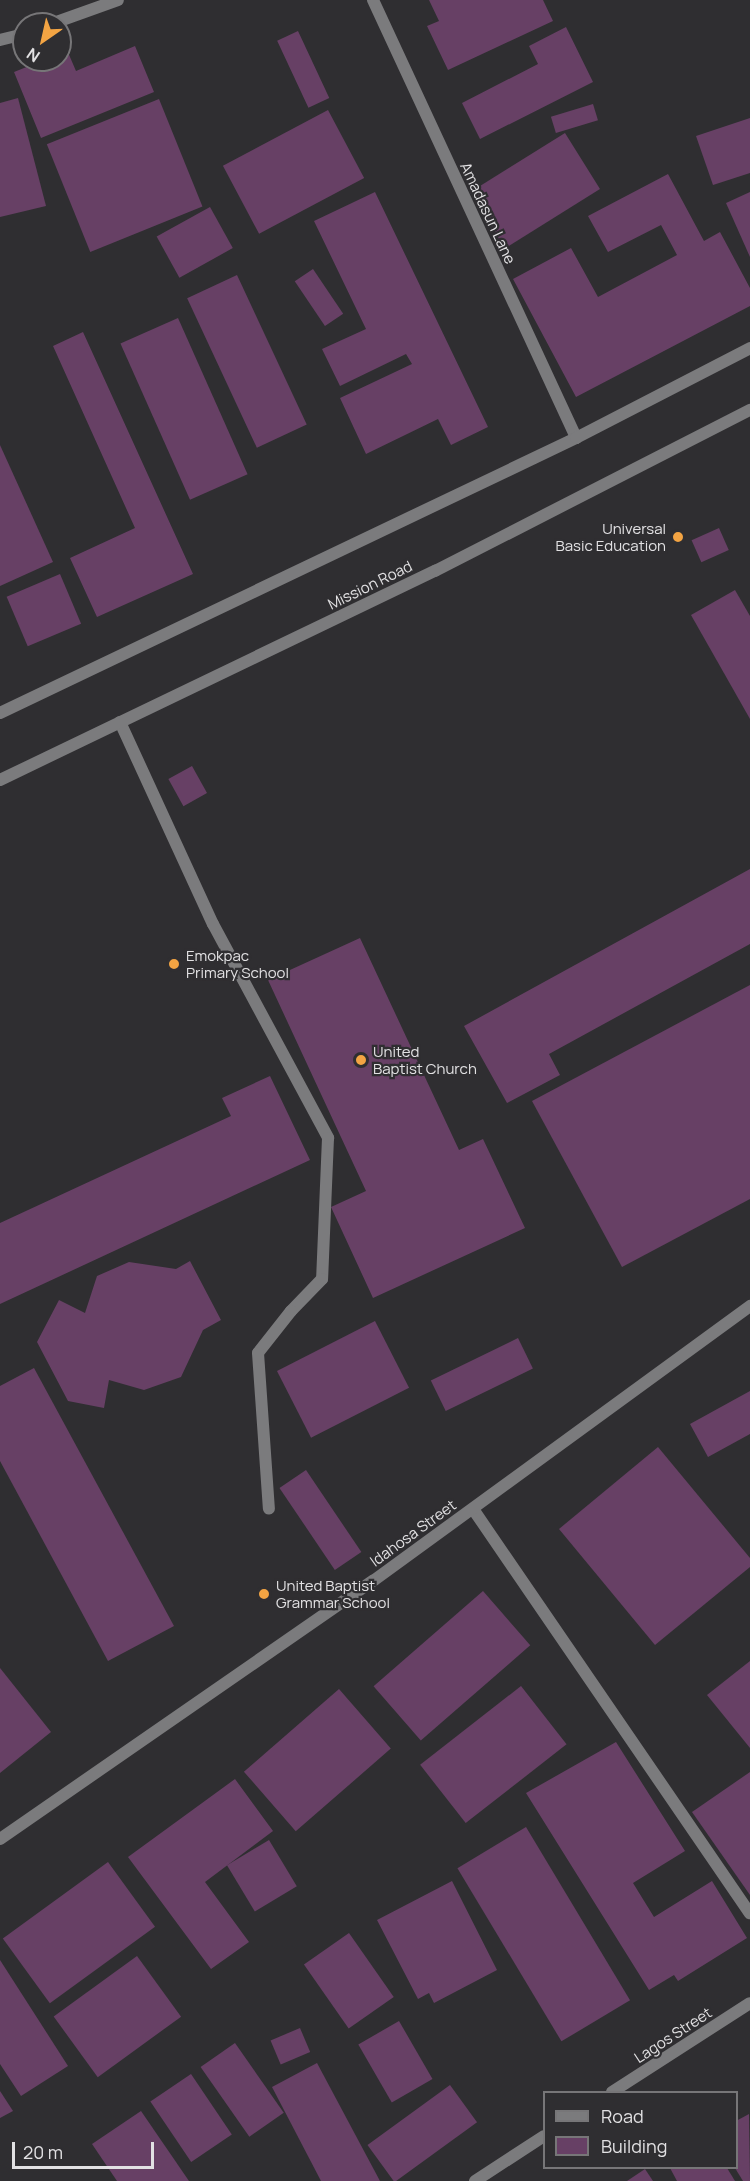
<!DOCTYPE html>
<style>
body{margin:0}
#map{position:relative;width:750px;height:2181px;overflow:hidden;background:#2f2e31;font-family:Manrope,sans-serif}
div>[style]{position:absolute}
.building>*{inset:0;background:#674065;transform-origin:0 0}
.service>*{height:12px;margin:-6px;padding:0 6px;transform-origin:6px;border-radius:6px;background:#7b7b7d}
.minor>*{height:12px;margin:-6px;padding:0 6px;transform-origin:6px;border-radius:6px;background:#7b7b7d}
.tertiary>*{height:12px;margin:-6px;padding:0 6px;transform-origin:6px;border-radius:6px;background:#7b7b7d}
.dots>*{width:16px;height:16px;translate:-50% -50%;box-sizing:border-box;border:3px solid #2f2e31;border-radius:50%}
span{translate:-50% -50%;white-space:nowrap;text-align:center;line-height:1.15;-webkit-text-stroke:4.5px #2f2e31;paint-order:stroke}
.street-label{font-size:15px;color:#e2e1e3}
.poi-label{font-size:15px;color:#e2e1e3}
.right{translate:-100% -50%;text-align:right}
.left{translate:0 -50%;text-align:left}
.legend{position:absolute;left:543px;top:2091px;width:195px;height:78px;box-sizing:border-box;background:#2f2e31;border:2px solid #777678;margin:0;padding:8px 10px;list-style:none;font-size:18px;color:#e2e1e3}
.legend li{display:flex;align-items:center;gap:12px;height:30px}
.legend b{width:30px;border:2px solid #777678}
.north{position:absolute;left:12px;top:12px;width:60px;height:60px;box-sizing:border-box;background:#2f2e31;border:2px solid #777678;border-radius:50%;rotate:214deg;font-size:16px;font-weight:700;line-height:24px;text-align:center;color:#e2e1e3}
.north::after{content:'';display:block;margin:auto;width:21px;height:27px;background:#f3a443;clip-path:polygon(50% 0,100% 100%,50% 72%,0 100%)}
.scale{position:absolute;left:12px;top:2142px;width:142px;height:27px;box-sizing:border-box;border:3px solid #e2e1e3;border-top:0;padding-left:8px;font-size:18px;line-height:21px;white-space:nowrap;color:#e2e1e3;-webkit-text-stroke:4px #2f2e31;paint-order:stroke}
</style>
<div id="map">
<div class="building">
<i style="clip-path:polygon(429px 0,543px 0,553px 21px,448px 70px,427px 26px,439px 21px)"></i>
<i style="clip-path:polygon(566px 27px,593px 82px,480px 139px,462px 103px,538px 64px,529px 46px)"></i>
<i style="left:298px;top:31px;width:74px;height:23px;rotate:65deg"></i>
<i style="clip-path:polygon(135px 46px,154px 92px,41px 138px,14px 72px,44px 60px,60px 60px,60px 53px,67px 50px,76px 71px)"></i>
<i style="clip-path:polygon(18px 98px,46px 206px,0 217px,0 103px)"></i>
<i style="left:159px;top:99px;width:116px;height:121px;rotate:68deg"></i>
<i style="left:593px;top:104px;width:17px;height:44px;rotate:73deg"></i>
<i style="left:328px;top:110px;width:77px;height:119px;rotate:62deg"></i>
<i style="clip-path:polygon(750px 118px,750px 173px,713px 185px,696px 136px)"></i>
<i style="left:565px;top:133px;width:66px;height:112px;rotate:58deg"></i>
<i style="clip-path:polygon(668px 174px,704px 241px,720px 232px,750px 288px,750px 306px,576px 397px,513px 279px,571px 248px,598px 297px,677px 255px,661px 225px,608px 252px,588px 216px)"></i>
<i style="clip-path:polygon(375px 192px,488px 427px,451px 445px,438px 419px,366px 454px,340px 398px,412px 364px,406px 354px,340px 386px,322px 349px,366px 329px,314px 221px)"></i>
<i style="clip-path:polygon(750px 192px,750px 257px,726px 203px)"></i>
<i style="left:210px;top:207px;width:47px;height:61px;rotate:61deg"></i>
<i style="left:313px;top:269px;width:54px;height:22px;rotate:56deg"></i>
<i style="left:237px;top:275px;width:165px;height:55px;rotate:65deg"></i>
<i style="left:178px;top:318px;width:171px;height:63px;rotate:66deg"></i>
<i style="clip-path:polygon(83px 332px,193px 574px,97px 617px,70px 558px,135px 528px,53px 346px)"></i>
<i style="clip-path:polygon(0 445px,53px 562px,0 586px)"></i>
<i style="left:719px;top:528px;width:24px;height:30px;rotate:66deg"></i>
<i style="left:60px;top:574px;width:54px;height:58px;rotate:67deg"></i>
<i style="clip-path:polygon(735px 590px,750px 616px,750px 719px,691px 615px)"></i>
<i style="left:192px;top:766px;width:31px;height:27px;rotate:61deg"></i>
<i style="clip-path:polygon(750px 869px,750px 944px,549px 1054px,560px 1075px,507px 1103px,464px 1026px)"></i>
<i style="clip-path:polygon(360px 938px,459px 1150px,483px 1139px,525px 1228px,373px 1298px,331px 1207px,366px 1191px,268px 980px)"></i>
<i style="clip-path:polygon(750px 985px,750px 1199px,622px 1267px,532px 1101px)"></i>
<i style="clip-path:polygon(270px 1076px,310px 1160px,0 1304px,0 1223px,231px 1116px,222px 1098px)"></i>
<i style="clip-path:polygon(190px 1261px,221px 1320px,203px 1330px,181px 1377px,144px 1390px,109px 1380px,104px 1408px,68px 1401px,37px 1342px,59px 1300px,85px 1313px,97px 1276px,129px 1262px,176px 1269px)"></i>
<i style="left:375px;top:1321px;width:75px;height:110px;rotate:63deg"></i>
<i style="left:518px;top:1338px;width:34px;height:97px;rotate:64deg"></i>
<i style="clip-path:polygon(34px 1368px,174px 1626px,108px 1661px,0 1461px,0 1386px)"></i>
<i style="clip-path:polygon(750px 1391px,750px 1434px,708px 1457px,690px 1424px)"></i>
<i style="clip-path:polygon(658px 1447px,750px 1558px,750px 1567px,655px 1645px,559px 1529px)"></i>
<i style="left:306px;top:1470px;width:99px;height:32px;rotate:56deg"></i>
<i style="left:483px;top:1591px;width:72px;height:145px;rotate:49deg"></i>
<i style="clip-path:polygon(750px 1661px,750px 1748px,707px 1695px)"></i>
<i style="clip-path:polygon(0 1668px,51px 1732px,0 1773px)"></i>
<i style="left:521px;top:1686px;width:74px;height:128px;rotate:52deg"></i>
<i style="left:339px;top:1689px;width:79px;height:126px;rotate:49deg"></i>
<i style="clip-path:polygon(616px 1742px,685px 1851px,633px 1883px,654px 1917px,712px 1881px,747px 1938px,678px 1981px,674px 1975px,649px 1990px,526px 1793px)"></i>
<i style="clip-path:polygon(750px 1772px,750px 1895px,692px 1812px)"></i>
<i style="clip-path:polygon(235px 1779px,273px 1831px,205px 1882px,249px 1942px,211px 1969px,128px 1857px)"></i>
<i style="left:526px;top:1827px;width:202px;height:80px;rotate:59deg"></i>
<i style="left:269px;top:1840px;width:54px;height:49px;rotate:59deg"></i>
<i style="left:108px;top:1862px;width:80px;height:130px;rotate:54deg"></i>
<i style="clip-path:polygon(452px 1881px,497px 1970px,434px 2003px,429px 1993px,418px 1999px,377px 1920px)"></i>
<i style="left:349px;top:1933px;width:78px;height:55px;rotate:55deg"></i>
<i style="left:137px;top:1956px;width:75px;height:103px;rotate:54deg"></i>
<i style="clip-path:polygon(0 1960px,68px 2066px,21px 2096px,0 2064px)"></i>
<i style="left:399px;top:2021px;width:67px;height:47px;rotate:60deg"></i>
<i style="left:300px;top:2028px;width:26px;height:32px;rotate:67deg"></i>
<i style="left:235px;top:2043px;width:85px;height:42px;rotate:55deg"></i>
<i style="clip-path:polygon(317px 2063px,380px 2181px,321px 2181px,272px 2087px)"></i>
<i style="left:191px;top:2074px;width:73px;height:49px;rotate:56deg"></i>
<i style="left:450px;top:2085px;width:46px;height:102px;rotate:54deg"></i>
<i style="clip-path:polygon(0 2091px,13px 2111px,0 2118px)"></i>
<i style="clip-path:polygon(141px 2111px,189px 2181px,117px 2181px,92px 2144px)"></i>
<i style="clip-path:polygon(749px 2114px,750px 2181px,743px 2181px,735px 2168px,736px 2121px)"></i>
<i style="clip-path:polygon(670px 2168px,727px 2168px,735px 2181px,677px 2181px)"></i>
<i style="clip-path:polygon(645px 2169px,653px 2181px,627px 2181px)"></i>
</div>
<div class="service">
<i style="left:120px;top:722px;width:222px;rotate:65.3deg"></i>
<i style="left:213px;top:924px;width:243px;rotate:61.7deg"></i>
<i style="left:328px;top:1138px;width:141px;rotate:92.4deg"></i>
<i style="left:322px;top:1279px;width:45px;rotate:134.1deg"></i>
<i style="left:291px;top:1311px;width:53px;rotate:128.2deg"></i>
<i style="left:258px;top:1353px;width:156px;rotate:86deg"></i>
</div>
<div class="minor">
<i style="left:373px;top:0;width:483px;rotate:65.1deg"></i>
<i style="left:51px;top:24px;width:71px;rotate:-19.7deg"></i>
<i style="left:0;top:40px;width:25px;rotate:-14deg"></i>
<i style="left:473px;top:1509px;width:490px;rotate:55.6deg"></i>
<i style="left:0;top:1839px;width:454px;rotate:-34.7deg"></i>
<i style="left:373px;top:1581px;width:467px;rotate:-36.1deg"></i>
<i style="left:612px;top:2092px;width:164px;rotate:-32.8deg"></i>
<i style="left:475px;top:2181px;width:82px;rotate:-33.1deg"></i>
</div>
<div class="tertiary">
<i style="left:0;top:713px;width:638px;rotate:-25.52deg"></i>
<i style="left:576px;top:438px;width:196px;rotate:-27.3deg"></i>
<i style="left:0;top:780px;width:483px;rotate:-25.7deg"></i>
<i style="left:435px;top:571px;width:354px;rotate:-27.1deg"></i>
</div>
<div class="dots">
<i style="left:678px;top:537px;background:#f3a443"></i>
<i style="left:174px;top:964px;background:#f3a443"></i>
<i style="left:361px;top:1060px;background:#f3a443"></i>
<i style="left:264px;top:1594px;background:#f3a443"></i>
</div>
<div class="street-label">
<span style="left:488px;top:213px;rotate:65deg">Amadasun Lane</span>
<span style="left:370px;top:585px;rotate:-26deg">Mission Road</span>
<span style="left:413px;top:1533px;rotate:-36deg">Idahosa Street</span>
<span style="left:673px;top:2035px;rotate:-33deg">Lagos Street</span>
</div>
<div class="poi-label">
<span class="right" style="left:666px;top:537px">Universal<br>Basic Education</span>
<span class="left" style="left:186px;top:964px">Emokpac<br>Primary School</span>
<span class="left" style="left:373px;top:1060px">United<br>Baptist Church</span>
<span class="left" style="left:276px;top:1594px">United Baptist<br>Grammar School</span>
</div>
<ul class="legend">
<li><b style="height:8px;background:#7b7b7d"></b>Road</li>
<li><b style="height:16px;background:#674065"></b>Building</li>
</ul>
<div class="north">N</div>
<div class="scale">20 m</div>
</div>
